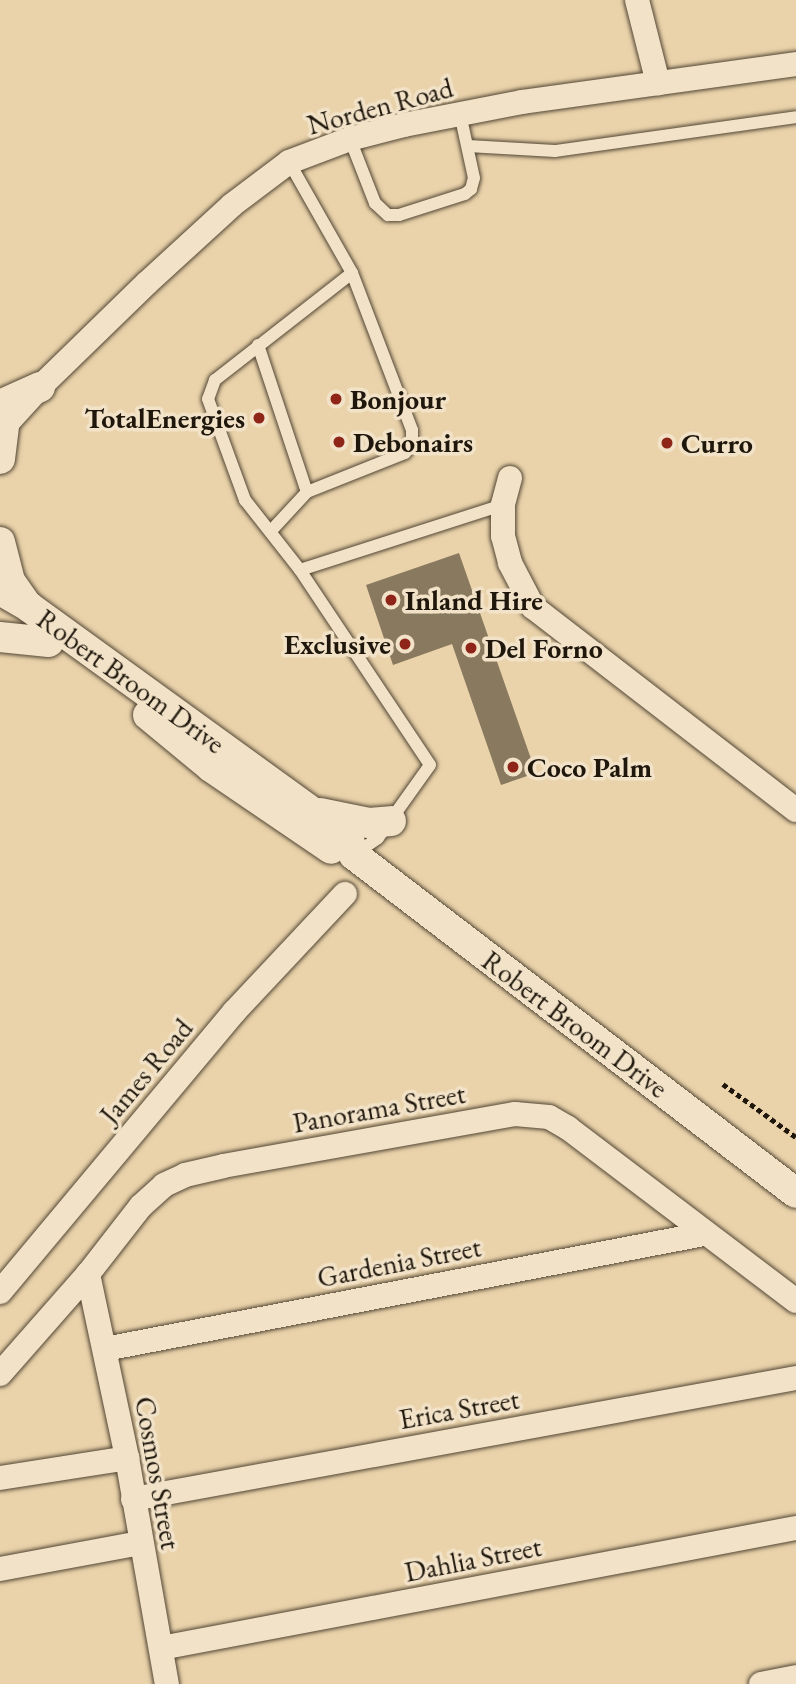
<!DOCTYPE html>
<style>
body{margin:0}
#map{position:relative;width:796px;height:1684px;overflow:hidden;background:#ead3ab;font-family:"EB Garamond",serif}
div>[style]{position:absolute}
.building>*{inset:0;background:#89795f}
.path>*{height:4.5px;margin-top:-2.25px;transform-origin:0;background:repeating-linear-gradient(90deg,#1f170c 0 5px,transparent 0 8.5px)}
.roads{filter:drop-shadow(0 0 2px #524634) drop-shadow(0 0 2px #524634)}
.service>*{height:12px;margin:-6px;padding:0 6px;transform-origin:6px;border-radius:6px;background:#f1e2c8}
.minor>*{height:24px;margin:-12px;padding:0 12px;transform-origin:12px;border-radius:12px;background:#f1e2c8}
.tertiary>*{height:30px;margin:-15px;padding:0 15px;transform-origin:15px;border-radius:15px;background:#f1e2c8}
.dots>*{width:19px;height:19px;translate:-50% -50%;box-sizing:border-box;border:4px solid #f1e2c8;border-radius:50%}
span{translate:-50% -50%;white-space:nowrap;text-align:center;line-height:1.15;-webkit-text-stroke:7px #f1e2c8;paint-order:stroke}
.street-label{font-size:28px;color:#1f170c}
.poi-label{font-size:28px;color:#1f170c;font-weight:700}
.left{translate:0 -50%;text-align:left}
.right{translate:-100% -50%;text-align:right}
</style>
<div id="map">
<div class="building">
<i style="clip-path:polygon(459px 553px,536px 773px,501px 785px,452px 644px,393px 665px,366px 585px)"></i>
</div>
<div class="path">
<i style="left:723px;top:1084px;width:90px;rotate:36deg"></i>
</div>
<div class="roads">
<div class="service">
<i style="left:350px;top:139px;width:69px;rotate:68.7deg"></i>
<i style="left:375px;top:203px;width:18px;rotate:43deg"></i>
<i style="left:388px;top:215px;width:11px"></i>
<i style="left:399px;top:215px;width:69px;rotate:-17.7deg"></i>
<i style="left:465px;top:194px;width:8px;rotate:-40deg"></i>
<i style="left:471px;top:189px;width:11px;rotate:-75deg"></i>
<i style="left:474px;top:178px;width:66px;rotate:-102.3deg"></i>
<i style="left:468px;top:146px;width:87px;rotate:3.3deg"></i>
<i style="left:555px;top:151px;width:243px;rotate:-8deg"></i>
<i style="left:289px;top:162px;width:128px;rotate:60.4deg"></i>
<i style="left:352px;top:273px;width:174px;rotate:142deg"></i>
<i style="left:215px;top:380px;width:20px;rotate:110deg"></i>
<i style="left:208px;top:399px;width:108px;rotate:69.9deg"></i>
<i style="left:245px;top:500px;width:89px;rotate:51.8deg"></i>
<i style="left:300px;top:570px;width:234px;rotate:56.3deg"></i>
<i style="left:430px;top:765px;width:90px;rotate:125.5deg"></i>
<i style="left:378px;top:838px;width:29px;rotate:145deg"></i>
<i style="left:258px;top:345px;width:155px;rotate:71.6deg"></i>
<i style="left:307px;top:492px;width:54px;rotate:132.8deg"></i>
<i style="left:307px;top:492px;width:105px;rotate:-21.7deg"></i>
<i style="left:405px;top:453px;width:13px;rotate:-58deg"></i>
<i style="left:412px;top:442px;width:12px;rotate:-90deg"></i>
<i style="left:412px;top:430px;width:168px;rotate:-110.9deg"></i>
<i style="left:300px;top:570px;width:213px;rotate:-17.8deg"></i>
</div>
<div class="minor">
<i style="left:637px;top:0;width:86px;rotate:75.8deg"></i>
<i style="left:0;top:431px;width:59px;rotate:-47.7deg"></i>
<i style="left:40px;top:387px;width:149px;rotate:-44.2deg"></i>
<i style="left:147px;top:283px;width:115px;rotate:-42.5deg"></i>
<i style="left:232px;top:205px;width:71px;rotate:-37deg"></i>
<i style="left:289px;top:162px;width:65px;rotate:-20.7deg"></i>
<i style="left:350px;top:139px;width:56px;rotate:-14.5deg"></i>
<i style="left:404px;top:125px;width:120px;rotate:-11deg"></i>
<i style="left:522px;top:102px;width:277px;rotate:-7.9deg"></i>
<i style="left:510px;top:478px;width:28px;rotate:105deg"></i>
<i style="left:503px;top:505px;width:31px;rotate:90deg"></i>
<i style="left:503px;top:536px;width:28px;rotate:75deg"></i>
<i style="left:510px;top:563px;width:50px;rotate:62.4deg"></i>
<i style="left:533px;top:607px;width:332px;rotate:37.7deg"></i>
<i style="left:88px;top:1274px;width:188px;rotate:78deg"></i>
<i style="left:127px;top:1458px;width:230px;rotate:80deg"></i>
<i style="left:0;top:1292px;width:365px;rotate:-50.1deg"></i>
<i style="left:234px;top:1012px;width:162px;rotate:-46.8deg"></i>
<i style="left:105px;top:1349px;width:610px;rotate:-10.87deg"></i>
<i style="left:0;top:1374px;width:133px;rotate:-48.7deg"></i>
<i style="left:88px;top:1274px;width:86px;rotate:-52.1deg"></i>
<i style="left:141px;top:1206px;width:31px;rotate:-42deg"></i>
<i style="left:164px;top:1185px;width:23px;rotate:-25deg"></i>
<i style="left:185px;top:1175px;width:39px;rotate:-13deg"></i>
<i style="left:223px;top:1166px;width:297px;rotate:-10.1deg"></i>
<i style="left:515px;top:1114px;width:34px;rotate:5deg"></i>
<i style="left:549px;top:1117px;width:22px;rotate:30deg"></i>
<i style="left:568px;top:1128px;width:286px;rotate:37.2deg"></i>
<i style="left:0;top:1478px;width:129px;rotate:-8.9deg"></i>
<i style="left:133px;top:1499px;width:674px;rotate:-10.34deg"></i>
<i style="left:0;top:1569px;width:142px;rotate:-10.5deg"></i>
<i style="left:161px;top:1648px;width:646px;rotate:-10.7deg"></i>
<i style="left:761px;top:1684px;width:36px;rotate:-11deg"></i>
</div>
<div class="tertiary">
<i style="left:0;top:405px;width:44px;rotate:-24.2deg"></i>
<i style="left:0;top:459px;width:32px;rotate:-83deg"></i>
<i style="left:0;top:542px;width:40px;rotate:75.6deg"></i>
<i style="left:10px;top:581px;width:29px;rotate:55deg"></i>
<i style="left:0;top:590px;width:34px;rotate:30deg"></i>
<i style="left:29px;top:607px;width:349px;rotate:35.9deg"></i>
<i style="left:312px;top:812px;width:46px;rotate:37.1deg"></i>
<i style="left:349px;top:840px;width:16px;rotate:72deg"></i>
<i style="left:354px;top:855px;width:556px;rotate:37.41deg"></i>
<i style="left:0;top:637px;width:49px;rotate:5.8deg"></i>
<i style="left:148px;top:715px;width:82px;rotate:39.5deg"></i>
<i style="left:211px;top:767px;width:145px;rotate:34.3deg"></i>
<i style="left:320px;top:813px;width:50px;rotate:11.5deg"></i>
<i style="left:369px;top:823px;width:22px;rotate:-5deg"></i>
</div>
</div>
<div class="dots">
<i style="left:336px;top:399px;background:#8f2418"></i>
<i style="left:259px;top:418px;background:#8f2418"></i>
<i style="left:339px;top:442px;background:#8f2418"></i>
<i style="left:667px;top:443px;background:#8f2418"></i>
<i style="left:391px;top:600px;background:#8f2418"></i>
<i style="left:405px;top:644px;background:#8f2418"></i>
<i style="left:471px;top:648px;background:#8f2418"></i>
<i style="left:513px;top:767px;background:#8f2418"></i>
</div>
<div class="street-label">
<span style="left:380px;top:106px;rotate:-15deg">Norden Road</span>
<span style="left:131px;top:681px;rotate:36deg">Robert Broom Drive</span>
<span style="left:575px;top:1024px;rotate:37deg">Robert Broom Drive</span>
<span style="left:146px;top:1071px;rotate:-50deg">James Road</span>
<span style="left:379px;top:1108px;rotate:-10deg">Panorama Street</span>
<span style="left:399px;top:1262px;rotate:-11deg">Gardenia Street</span>
<span style="left:459px;top:1409px;rotate:-10deg">Erica Street</span>
<span style="left:158px;top:1473px;rotate:80deg">Cosmos Street</span>
<span style="left:473px;top:1559px;rotate:-11deg">Dahlia Street</span>
</div>
<div class="poi-label">
<span class="left" style="left:350px;top:399px">Bonjour</span>
<span class="right" style="left:245px;top:418px">TotalEnergies</span>
<span class="left" style="left:353px;top:442px">Debonairs</span>
<span class="left" style="left:681px;top:443px">Curro</span>
<span class="left" style="left:405px;top:600px">Inland Hire</span>
<span class="right" style="left:391px;top:644px">Exclusive</span>
<span class="left" style="left:485px;top:648px">Del Forno</span>
<span class="left" style="left:527px;top:767px">Coco Palm</span>
</div>
</div>
